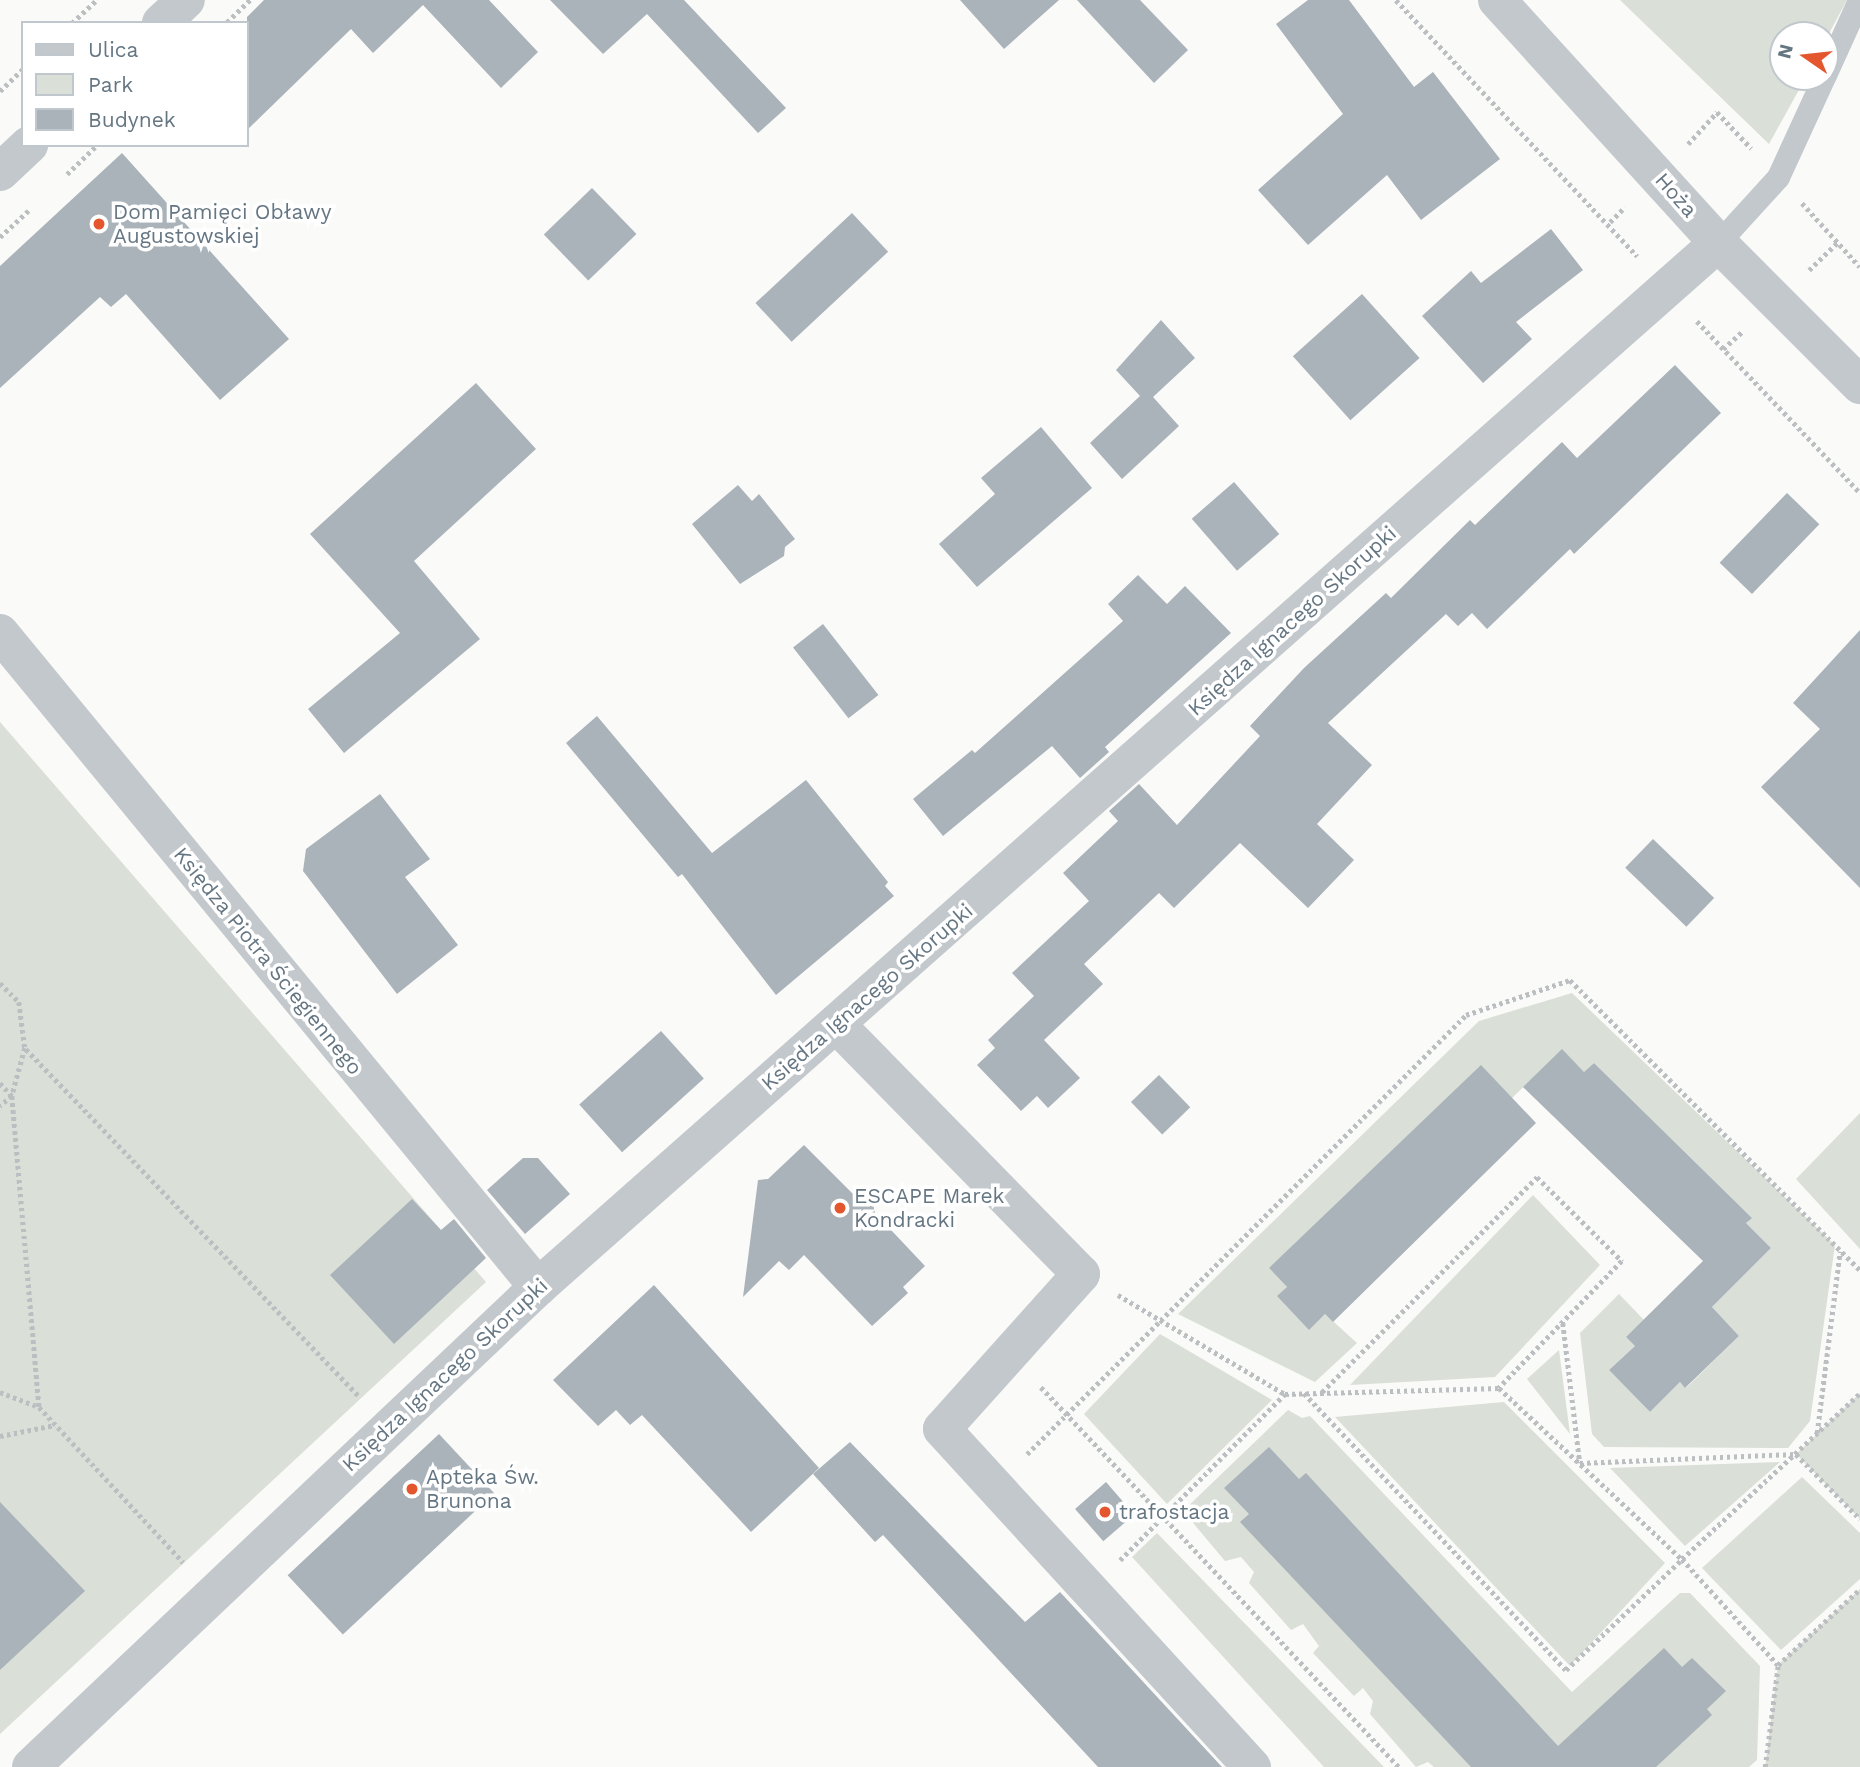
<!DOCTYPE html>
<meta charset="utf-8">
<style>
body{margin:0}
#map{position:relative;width:1860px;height:1767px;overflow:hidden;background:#fafaf8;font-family:"Work Sans",sans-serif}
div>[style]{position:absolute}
.green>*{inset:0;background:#dadfd7}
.building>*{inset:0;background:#aab3b9;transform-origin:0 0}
.path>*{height:4.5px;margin-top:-2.25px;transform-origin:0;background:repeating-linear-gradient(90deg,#bbbfc2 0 3.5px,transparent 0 7px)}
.service>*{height:23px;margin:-11.5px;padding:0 11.5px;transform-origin:11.5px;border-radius:11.5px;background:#c3c8cc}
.minor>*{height:38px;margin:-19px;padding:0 19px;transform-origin:19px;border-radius:19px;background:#c3c8cc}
.tertiary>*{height:38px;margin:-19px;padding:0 19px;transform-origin:19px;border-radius:19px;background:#c3c8cc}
.dots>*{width:19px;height:19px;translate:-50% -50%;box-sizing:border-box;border:4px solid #fff;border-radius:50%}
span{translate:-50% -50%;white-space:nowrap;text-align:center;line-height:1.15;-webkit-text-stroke:7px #fff;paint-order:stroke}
.street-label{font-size:21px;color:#657683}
.poi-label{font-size:21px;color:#657683}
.left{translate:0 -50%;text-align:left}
.legend{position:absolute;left:21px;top:21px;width:228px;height:126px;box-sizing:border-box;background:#fff;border:2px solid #c1c8cd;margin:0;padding:9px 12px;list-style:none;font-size:21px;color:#657683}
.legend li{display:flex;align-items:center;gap:14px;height:35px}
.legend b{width:35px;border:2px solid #c1c8cd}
.north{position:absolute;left:1769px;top:21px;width:70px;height:70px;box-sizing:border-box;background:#fff;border:2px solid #c1c8cd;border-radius:50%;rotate:284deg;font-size:19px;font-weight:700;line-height:28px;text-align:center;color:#657683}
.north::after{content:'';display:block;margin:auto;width:24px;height:32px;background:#e4572e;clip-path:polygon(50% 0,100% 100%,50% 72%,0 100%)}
</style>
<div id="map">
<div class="green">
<i style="clip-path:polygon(1620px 0,1847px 0,1825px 41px,1825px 35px,1783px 35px,1783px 77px,1806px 77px,1769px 144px)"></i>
<i style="clip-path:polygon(0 722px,486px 1282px,0 1734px)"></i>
<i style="clip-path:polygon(1572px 993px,1835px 1245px,1810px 1421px,1788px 1448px,1604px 1447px,1592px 1434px,1580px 1333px,1619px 1294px,1644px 1320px,1626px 1337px,1635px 1346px,1609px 1370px,1650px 1412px,1680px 1382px,1686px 1388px,1739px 1336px,1712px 1307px,1771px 1248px,1746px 1223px,1751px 1217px,1594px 1063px,1584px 1072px,1562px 1050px,1512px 1098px,1269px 1268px,1287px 1287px,1278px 1296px,1309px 1329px,1325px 1314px,1357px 1343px,1315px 1382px,1178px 1314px,1479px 1021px)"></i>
<i style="clip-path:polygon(1860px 1113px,1860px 1249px,1796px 1179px)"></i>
<i style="clip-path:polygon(1533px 1195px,1600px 1265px,1495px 1377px,1350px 1385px)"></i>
<i style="clip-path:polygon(1160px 1334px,1272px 1400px,1167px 1504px,1084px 1414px)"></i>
<i style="clip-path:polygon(1559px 1350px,1570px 1434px,1527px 1379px)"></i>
<i style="clip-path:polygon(1860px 1393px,1860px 1519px,1796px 1454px)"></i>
<i style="clip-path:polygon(1504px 1402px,1665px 1563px,1570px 1666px,1335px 1417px)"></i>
<i style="clip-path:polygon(1288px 1410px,1302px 1418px,1310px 1416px,1572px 1692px,1680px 1593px,1690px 1593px,1760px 1666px,1757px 1760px,1749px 1767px,1434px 1767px,1428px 1762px,1416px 1767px,1370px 1714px,1373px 1701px,1363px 1688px,1354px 1696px,1313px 1653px,1319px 1646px,1303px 1624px,1291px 1630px,1249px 1583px,1254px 1572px,1241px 1557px,1225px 1561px,1183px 1511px)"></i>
<i style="clip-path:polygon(1780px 1462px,1685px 1546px,1610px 1468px)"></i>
<i style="clip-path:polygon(1802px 1477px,1860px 1533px,1860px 1579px,1781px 1650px,1702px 1568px)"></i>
<i style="clip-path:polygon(1157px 1533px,1384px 1767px,1324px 1767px,1132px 1557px)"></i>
<i style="clip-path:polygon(1860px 1589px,1860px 1767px,1765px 1767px,1778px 1665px)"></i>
</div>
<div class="building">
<i style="clip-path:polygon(264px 0,489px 0,538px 52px,501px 88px,423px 5px,373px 53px,351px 29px,247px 130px,247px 17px)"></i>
<i style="clip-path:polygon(550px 0,684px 0,786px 108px,758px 133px,647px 14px,603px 54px)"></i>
<i style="clip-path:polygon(960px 0,1059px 0,1004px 49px)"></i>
<i style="clip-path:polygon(1077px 0,1140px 0,1188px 50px,1154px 83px)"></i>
<i style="clip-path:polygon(1308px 0,1349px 0,1414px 87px,1433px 72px,1500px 159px,1421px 220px,1387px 175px,1308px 245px,1258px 190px,1343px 114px,1276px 24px)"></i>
<i style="clip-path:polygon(122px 153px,289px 339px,220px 400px,126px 294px,111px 307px,100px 297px,0 388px,0 266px)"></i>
<i style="left:592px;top:188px;width:64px;height:67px;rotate:46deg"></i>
<i style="left:852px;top:213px;width:53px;height:132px;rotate:47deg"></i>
<i style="clip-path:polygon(1551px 229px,1583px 270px,1516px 322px,1532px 339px,1483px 383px,1422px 316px,1471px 271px,1481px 283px)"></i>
<i style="left:1362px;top:294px;width:86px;height:93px;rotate:48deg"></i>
<i style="clip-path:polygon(1161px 320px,1195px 358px,1153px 397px,1179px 426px,1122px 479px,1090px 443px,1140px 396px,1116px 370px)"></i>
<i style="clip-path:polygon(1675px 365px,1721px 413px,1574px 554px,1570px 549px,1487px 629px,1472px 613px,1458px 626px,1446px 614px,1328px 723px,1372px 765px,1317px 824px,1354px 860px,1308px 908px,1240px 843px,1174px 908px,1159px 893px,1084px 964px,1103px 984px,1044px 1040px,1080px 1078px,1048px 1108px,1037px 1096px,1021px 1111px,977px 1065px,995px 1048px,988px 1040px,1034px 996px,1012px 973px,1089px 901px,1063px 873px,1118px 821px,1109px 811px,1139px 784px,1177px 825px,1260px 736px,1250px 726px,1304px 668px,1386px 593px,1391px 598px,1470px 520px,1475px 525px,1562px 442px,1577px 458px)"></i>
<i style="clip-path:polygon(476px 383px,536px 449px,414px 561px,480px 639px,344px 753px,308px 709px,400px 633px,310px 534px)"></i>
<i style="clip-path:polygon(1041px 427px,1092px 488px,977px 587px,939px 544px,995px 494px,981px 478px)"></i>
<i style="left:1234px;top:482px;width:69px;height:56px;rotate:49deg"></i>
<i style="clip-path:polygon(738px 485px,752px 501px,759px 494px,795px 539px,785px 547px,784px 556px,740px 584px,692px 524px)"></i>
<i style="left:1787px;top:493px;width:45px;height:97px;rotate:44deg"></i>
<i style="clip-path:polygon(1138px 575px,1167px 604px,1185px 586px,1231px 633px,1105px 747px,1109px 752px,1080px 778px,1052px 746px,943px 836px,913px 799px,972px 750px,975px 753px,1123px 621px,1108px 604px)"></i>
<i style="left:823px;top:624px;width:90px;height:38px;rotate:52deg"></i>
<i style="clip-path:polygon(1860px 630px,1860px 888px,1761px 787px,1820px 729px,1793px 703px)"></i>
<i style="clip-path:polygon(597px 716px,712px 853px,806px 780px,888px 882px,885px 886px,894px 896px,776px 995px,682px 874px,678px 877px,566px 743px)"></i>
<i style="clip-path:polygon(380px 794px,430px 859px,405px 877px,458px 945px,397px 994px,303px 871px,306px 849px)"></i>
<i style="left:1653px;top:839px;width:85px;height:40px;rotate:44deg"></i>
<i style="left:661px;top:1031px;width:64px;height:110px;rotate:48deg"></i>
<i style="clip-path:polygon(1562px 1049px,1584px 1072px,1594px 1063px,1752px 1218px,1746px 1223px,1771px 1248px,1712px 1307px,1739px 1336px,1685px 1388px,1680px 1382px,1650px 1412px,1609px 1370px,1635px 1346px,1626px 1337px,1703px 1261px,1523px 1087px)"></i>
<i style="clip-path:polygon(1481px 1065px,1536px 1123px,1333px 1322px,1325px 1314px,1309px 1330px,1277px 1296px,1287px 1287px,1269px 1268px)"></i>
<i style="left:1159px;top:1075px;width:45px;height:39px;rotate:46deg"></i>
<i style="clip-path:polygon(804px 1145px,862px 1203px,873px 1204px,875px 1213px,925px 1266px,903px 1287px,908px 1293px,872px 1326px,804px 1255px,789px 1270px,779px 1261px,743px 1297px,758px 1180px,768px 1179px)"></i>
<i style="clip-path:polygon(523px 1158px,538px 1158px,570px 1194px,525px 1234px,487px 1190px)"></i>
<i style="clip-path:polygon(412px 1199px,441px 1230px,454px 1219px,486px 1258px,394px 1344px,330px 1275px)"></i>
<i style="clip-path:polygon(654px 1285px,819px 1468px,751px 1532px,642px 1415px,630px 1425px,616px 1410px,598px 1426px,553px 1380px)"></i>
<i style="left:439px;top:1434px;width:81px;height:207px;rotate:47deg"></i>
<i style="clip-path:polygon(850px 1442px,1025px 1622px,1060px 1592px,1222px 1767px,1098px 1767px,883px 1535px,875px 1542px,813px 1474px)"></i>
<i style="clip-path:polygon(1269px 1447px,1299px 1479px,1306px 1473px,1558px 1746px,1664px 1648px,1682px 1667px,1692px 1658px,1726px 1691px,1707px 1709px,1712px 1715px,1656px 1767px,1471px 1767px,1240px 1522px,1249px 1514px,1224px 1488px)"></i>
<i style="left:1106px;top:1482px;width:43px;height:41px;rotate:49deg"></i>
<i style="clip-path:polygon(0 1502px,85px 1591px,0 1670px)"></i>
</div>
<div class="path">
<i style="left:1396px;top:0;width:352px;rotate:46.7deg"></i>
<i style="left:227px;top:22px;width:32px;rotate:-44deg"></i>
<i style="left:72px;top:23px;width:34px;rotate:-43deg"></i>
<i style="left:0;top:91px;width:32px;rotate:-44deg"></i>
<i style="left:1688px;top:144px;width:43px;rotate:-47.8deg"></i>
<i style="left:1717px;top:112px;width:50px;rotate:46.6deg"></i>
<i style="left:67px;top:174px;width:42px;rotate:-44deg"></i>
<i style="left:1802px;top:203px;width:86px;rotate:47.8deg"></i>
<i style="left:1610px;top:222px;width:21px;rotate:-45deg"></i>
<i style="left:0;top:237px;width:41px;rotate:-43deg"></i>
<i style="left:1809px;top:270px;width:39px;rotate:-44deg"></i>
<i style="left:1697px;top:321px;width:237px;rotate:46.5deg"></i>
<i style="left:1723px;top:349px;width:27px;rotate:-42deg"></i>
<i style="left:0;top:983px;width:27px;rotate:45deg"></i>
<i style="left:19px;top:1002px;width:46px;rotate:82.6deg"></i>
<i style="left:25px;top:1048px;width:50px;rotate:105.2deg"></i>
<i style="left:12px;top:1096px;width:312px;rotate:85deg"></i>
<i style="left:39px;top:1407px;width:212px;rotate:47.1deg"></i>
<i style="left:26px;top:1049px;width:481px;rotate:46.2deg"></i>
<i style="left:0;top:1083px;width:18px;rotate:47deg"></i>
<i style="left:12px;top:1096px;width:16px;rotate:140deg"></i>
<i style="left:1118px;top:1295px;width:194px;rotate:30.7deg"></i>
<i style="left:1285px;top:1394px;width:214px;rotate:-1.6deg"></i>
<i style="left:1499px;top:1388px;width:250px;rotate:43.1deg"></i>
<i style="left:1682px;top:1559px;width:243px;rotate:-43deg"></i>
<i style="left:1563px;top:1323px;width:141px;rotate:83.1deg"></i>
<i style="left:1580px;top:1463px;width:216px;rotate:-2.4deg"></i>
<i style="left:1796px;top:1454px;width:91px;rotate:45.4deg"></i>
<i style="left:1041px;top:1387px;width:522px;rotate:46.71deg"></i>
<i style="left:0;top:1392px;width:42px;rotate:21deg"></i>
<i style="left:1322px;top:1392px;width:304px;rotate:-45deg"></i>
<i style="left:1537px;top:1177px;width:120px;rotate:44.7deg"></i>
<i style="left:1622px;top:1261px;width:177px;rotate:134.1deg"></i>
<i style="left:1304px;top:1393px;width:381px;rotate:46.6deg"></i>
<i style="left:1566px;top:1670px;width:161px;rotate:-43.7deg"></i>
<i style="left:1682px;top:1559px;width:143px;rotate:47.8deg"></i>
<i style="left:1778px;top:1665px;width:112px;rotate:-42.8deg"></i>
<i style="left:1817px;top:1433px;width:183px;rotate:-82.8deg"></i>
<i style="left:0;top:1436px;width:56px;rotate:-11.3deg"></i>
<i style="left:1027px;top:1454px;width:621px;rotate:-45deg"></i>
<i style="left:1466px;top:1015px;width:110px;rotate:-18.6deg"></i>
<i style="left:1570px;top:980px;width:410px;rotate:45deg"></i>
<i style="left:1120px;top:1560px;width:234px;rotate:-45.2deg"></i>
<i style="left:1765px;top:1767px;width:103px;rotate:-82.7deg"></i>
</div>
<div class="service">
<i style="left:1825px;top:75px;width:82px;rotate:-65.6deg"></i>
<i style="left:1718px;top:243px;width:89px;rotate:-47.7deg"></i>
<i style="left:1778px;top:177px;width:110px;rotate:-65.3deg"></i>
</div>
<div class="minor">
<i style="left:1497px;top:0;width:328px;rotate:47.7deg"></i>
<i style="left:1718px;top:243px;width:201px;rotate:45deg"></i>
<i style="left:0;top:633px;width:847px;rotate:50.56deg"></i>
<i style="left:836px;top:1024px;width:350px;rotate:45.6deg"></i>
<i style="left:1081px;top:1274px;width:208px;rotate:131.9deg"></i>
<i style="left:942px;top:1429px;width:459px;rotate:47.5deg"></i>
<i style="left:31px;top:1767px;width:698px;rotate:-43.43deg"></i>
<i style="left:538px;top:1287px;width:1576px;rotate:-41.5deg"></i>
</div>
<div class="tertiary">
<i style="left:161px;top:23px;width:34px;rotate:-43deg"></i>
<i style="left:0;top:172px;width:40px;rotate:-43deg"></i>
</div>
<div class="dots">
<i style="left:99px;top:224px;background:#e4572e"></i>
<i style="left:840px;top:1208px;background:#e4572e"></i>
<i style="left:412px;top:1489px;background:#e4572e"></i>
<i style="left:1105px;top:1512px;background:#e4572e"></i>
</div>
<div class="street-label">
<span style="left:1676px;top:195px;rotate:49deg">Hoża</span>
<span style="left:1292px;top:621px;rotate:-42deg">Księdza Ignacego Skorupki</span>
<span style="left:268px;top:961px;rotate:51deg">Księdza Piotra Ściegiennego</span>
<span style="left:867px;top:997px;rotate:-41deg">Księdza Ignacego Skorupki</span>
<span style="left:445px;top:1375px;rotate:-43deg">Księdza Ignacego Skorupki</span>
</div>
<div class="poi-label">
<span class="left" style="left:113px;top:224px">Dom Pamięci Obławy<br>Augustowskiej</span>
<span class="left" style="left:854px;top:1208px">ESCAPE Marek<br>Kondracki</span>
<span class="left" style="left:426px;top:1489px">Apteka Św.<br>Brunona</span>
<span class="left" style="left:1119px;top:1512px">trafostacja</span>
</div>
<ul class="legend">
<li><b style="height:9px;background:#c3c8cc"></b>Ulica</li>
<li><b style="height:19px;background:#dadfd7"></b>Park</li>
<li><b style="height:19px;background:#aab3b9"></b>Budynek</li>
</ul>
<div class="north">N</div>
</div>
